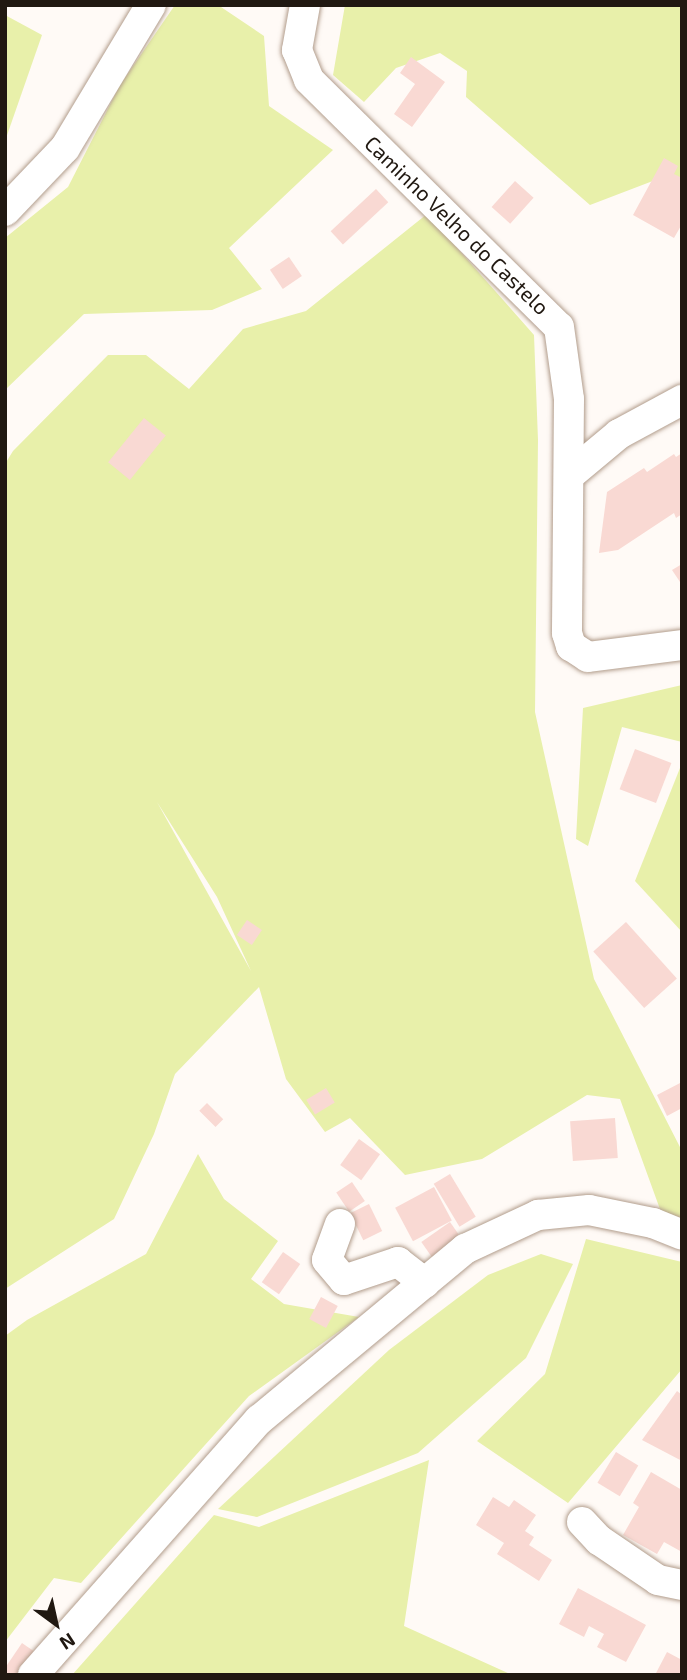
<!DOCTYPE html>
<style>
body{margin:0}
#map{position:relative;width:687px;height:1680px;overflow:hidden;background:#fffaf6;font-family:"Exo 2",sans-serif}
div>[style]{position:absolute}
.green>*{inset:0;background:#e8f0aa}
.building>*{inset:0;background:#f9d9d3;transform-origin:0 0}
.roads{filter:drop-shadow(0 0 2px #b29d8c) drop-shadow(0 0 2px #b29d8c)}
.minor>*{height:30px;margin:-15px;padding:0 15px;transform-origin:15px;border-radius:15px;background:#fff}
span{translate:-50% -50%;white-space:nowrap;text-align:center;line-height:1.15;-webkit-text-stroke:5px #fff;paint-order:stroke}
.street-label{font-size:21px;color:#201811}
.frame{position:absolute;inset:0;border:7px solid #201811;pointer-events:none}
.north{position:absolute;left:21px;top:1589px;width:70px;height:70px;-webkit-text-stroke:5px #fff;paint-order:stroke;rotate:147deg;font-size:19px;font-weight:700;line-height:28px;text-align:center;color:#201811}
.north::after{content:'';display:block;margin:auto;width:24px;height:32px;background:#201811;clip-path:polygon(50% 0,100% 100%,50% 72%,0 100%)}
</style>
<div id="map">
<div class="green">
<i style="clip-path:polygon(175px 5px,218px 5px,264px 36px,269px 106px,333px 150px,229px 248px,262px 289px,212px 310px,84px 314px,5px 390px,5px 238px,68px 187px,120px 85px)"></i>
<i style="clip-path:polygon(345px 5px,682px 5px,682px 196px,658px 179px,590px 205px,466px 97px,467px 71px,440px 53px,396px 68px,364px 102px,333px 75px)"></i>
<i style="clip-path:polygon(5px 15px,42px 35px,5px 141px)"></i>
<i style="clip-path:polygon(evenodd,427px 214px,534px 335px,538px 440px,535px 712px,594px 979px,682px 1151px,682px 1218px,661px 1212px,620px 1099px,587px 1095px,482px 1159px,405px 1175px,350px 1118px,325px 1132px,286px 1079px,259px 987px,175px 1074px,154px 1134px,114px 1219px,5px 1289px,5px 464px,13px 451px,108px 355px,146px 355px,189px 389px,243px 329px,306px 311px,427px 214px,157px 802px,217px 897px,251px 971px,157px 802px)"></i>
<i style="clip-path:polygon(682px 685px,682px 742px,622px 727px,588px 846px,576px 839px,583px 708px)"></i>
<i style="clip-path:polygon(682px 763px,682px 932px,635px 881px)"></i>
<i style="clip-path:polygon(198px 1154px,224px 1199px,278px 1241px,251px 1279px,284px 1304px,359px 1317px,249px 1396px,81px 1583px,54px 1578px,5px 1642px,5px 1336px,27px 1320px,146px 1254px)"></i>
<i style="clip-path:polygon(586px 1239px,682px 1262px,682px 1369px,568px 1503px,477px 1441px,545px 1374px)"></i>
<i style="clip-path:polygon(541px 1254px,573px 1264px,526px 1358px,418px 1453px,257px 1517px,218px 1509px,389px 1350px,488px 1275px)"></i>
<i style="clip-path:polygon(429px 1460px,404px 1626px,512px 1675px,72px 1675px,214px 1515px,259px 1527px)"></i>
</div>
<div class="building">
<i style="clip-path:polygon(411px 57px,445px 82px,412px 127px,394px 114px,415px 84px,400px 73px)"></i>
<i style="clip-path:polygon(664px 158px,678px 166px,674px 174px,682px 178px,682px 224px,674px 238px,633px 215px)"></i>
<i style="left:515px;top:181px;width:25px;height:35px;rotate:42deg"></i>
<i style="left:376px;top:189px;width:18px;height:62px;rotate:47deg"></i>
<i style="left:289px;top:257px;width:23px;height:23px;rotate:56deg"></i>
<i style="left:144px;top:418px;width:28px;height:57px;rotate:39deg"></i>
<i style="clip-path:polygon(682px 453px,682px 514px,676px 518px,674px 513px,618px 550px,599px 553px,607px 492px,644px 468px,647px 472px,674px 454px,676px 457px)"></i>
<i style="clip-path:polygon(682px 564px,682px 585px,672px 570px)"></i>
<i style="left:635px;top:749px;width:39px;height:43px;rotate:21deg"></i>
<i style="left:247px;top:920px;width:18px;height:18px;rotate:34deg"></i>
<i style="left:626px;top:922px;width:76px;height:44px;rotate:48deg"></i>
<i style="clip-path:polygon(682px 1082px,682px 1108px,667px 1116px,657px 1095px)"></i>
<i style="left:326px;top:1088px;width:17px;height:23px;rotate:59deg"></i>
<i style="left:207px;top:1103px;width:23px;height:11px;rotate:45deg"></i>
<i style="left:615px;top:1118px;width:40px;height:45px;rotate:86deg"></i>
<i style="left:359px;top:1139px;width:26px;height:32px;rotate:36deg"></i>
<i style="left:450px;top:1174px;width:50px;height:19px;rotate:59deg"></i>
<i style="left:352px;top:1182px;width:23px;height:19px;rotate:56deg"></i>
<i style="left:434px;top:1187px;width:38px;height:44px;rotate:62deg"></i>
<i style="left:369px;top:1204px;width:30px;height:21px;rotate:64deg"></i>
<i style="left:450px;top:1222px;width:29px;height:35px;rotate:55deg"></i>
<i style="left:283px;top:1252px;width:21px;height:37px;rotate:35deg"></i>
<i style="left:321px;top:1297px;width:19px;height:25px;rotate:28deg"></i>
<i style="clip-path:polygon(677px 1391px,682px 1395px,682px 1461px,642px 1440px)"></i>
<i style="left:616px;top:1452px;width:26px;height:36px;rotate:31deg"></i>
<i style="clip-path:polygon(651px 1472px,682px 1490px,682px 1552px,664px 1542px,657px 1554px,623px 1535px,639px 1507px,633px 1503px)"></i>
<i style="clip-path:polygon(493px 1497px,509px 1507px,514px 1500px,536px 1515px,525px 1531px,534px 1537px,529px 1545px,552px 1560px,539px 1581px,497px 1554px,504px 1543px,476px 1525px)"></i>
<i style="clip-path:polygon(578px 1588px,646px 1625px,626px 1662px,597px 1647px,604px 1634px,589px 1626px,584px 1637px,559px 1624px)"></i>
<i style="clip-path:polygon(22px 1643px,35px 1652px,20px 1675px,5px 1675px,5px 1668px)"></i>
<i style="clip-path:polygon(667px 1652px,682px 1660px,682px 1675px,655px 1675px)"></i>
</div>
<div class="roads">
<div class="minor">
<i style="left:305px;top:5px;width:46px;rotate:100.1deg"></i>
<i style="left:297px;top:50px;width:32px;rotate:68deg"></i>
<i style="left:309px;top:80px;width:351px;rotate:44.7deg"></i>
<i style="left:559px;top:327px;width:73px;rotate:82.1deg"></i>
<i style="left:569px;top:399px;width:234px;rotate:90.5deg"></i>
<i style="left:567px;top:633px;width:14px;rotate:73deg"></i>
<i style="left:571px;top:646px;width:20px;rotate:33deg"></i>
<i style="left:588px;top:657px;width:95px;rotate:-7.3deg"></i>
<i style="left:5px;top:211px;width:87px;rotate:-46.4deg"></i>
<i style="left:65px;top:148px;width:167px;rotate:-59deg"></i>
<i style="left:571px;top:474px;width:62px;rotate:-39.8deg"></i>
<i style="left:619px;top:434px;width:72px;rotate:-28.4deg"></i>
<i style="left:340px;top:1224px;width:38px;rotate:110deg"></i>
<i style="left:327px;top:1260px;width:26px;rotate:50deg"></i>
<i style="left:344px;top:1280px;width:57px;rotate:-18.4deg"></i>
<i style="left:398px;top:1262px;width:34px;rotate:38deg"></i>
<i style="left:582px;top:1522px;width:25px;rotate:47deg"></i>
<i style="left:599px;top:1540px;width:71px;rotate:34.1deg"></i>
<i style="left:658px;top:1580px;width:25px;rotate:12deg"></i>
<i style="left:33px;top:1675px;width:341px;rotate:-48.5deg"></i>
<i style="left:259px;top:1420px;width:268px;rotate:-39.7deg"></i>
<i style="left:465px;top:1249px;width:81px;rotate:-25deg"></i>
<i style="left:538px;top:1215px;width:51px;rotate:-5.6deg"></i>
<i style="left:589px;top:1210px;width:65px;rotate:11.5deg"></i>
<i style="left:653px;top:1223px;width:31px;rotate:22deg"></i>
</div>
</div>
<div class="street-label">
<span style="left:457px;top:225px;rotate:44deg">Caminho Velho do Castelo</span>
</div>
<div class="frame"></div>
<div class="north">N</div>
</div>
